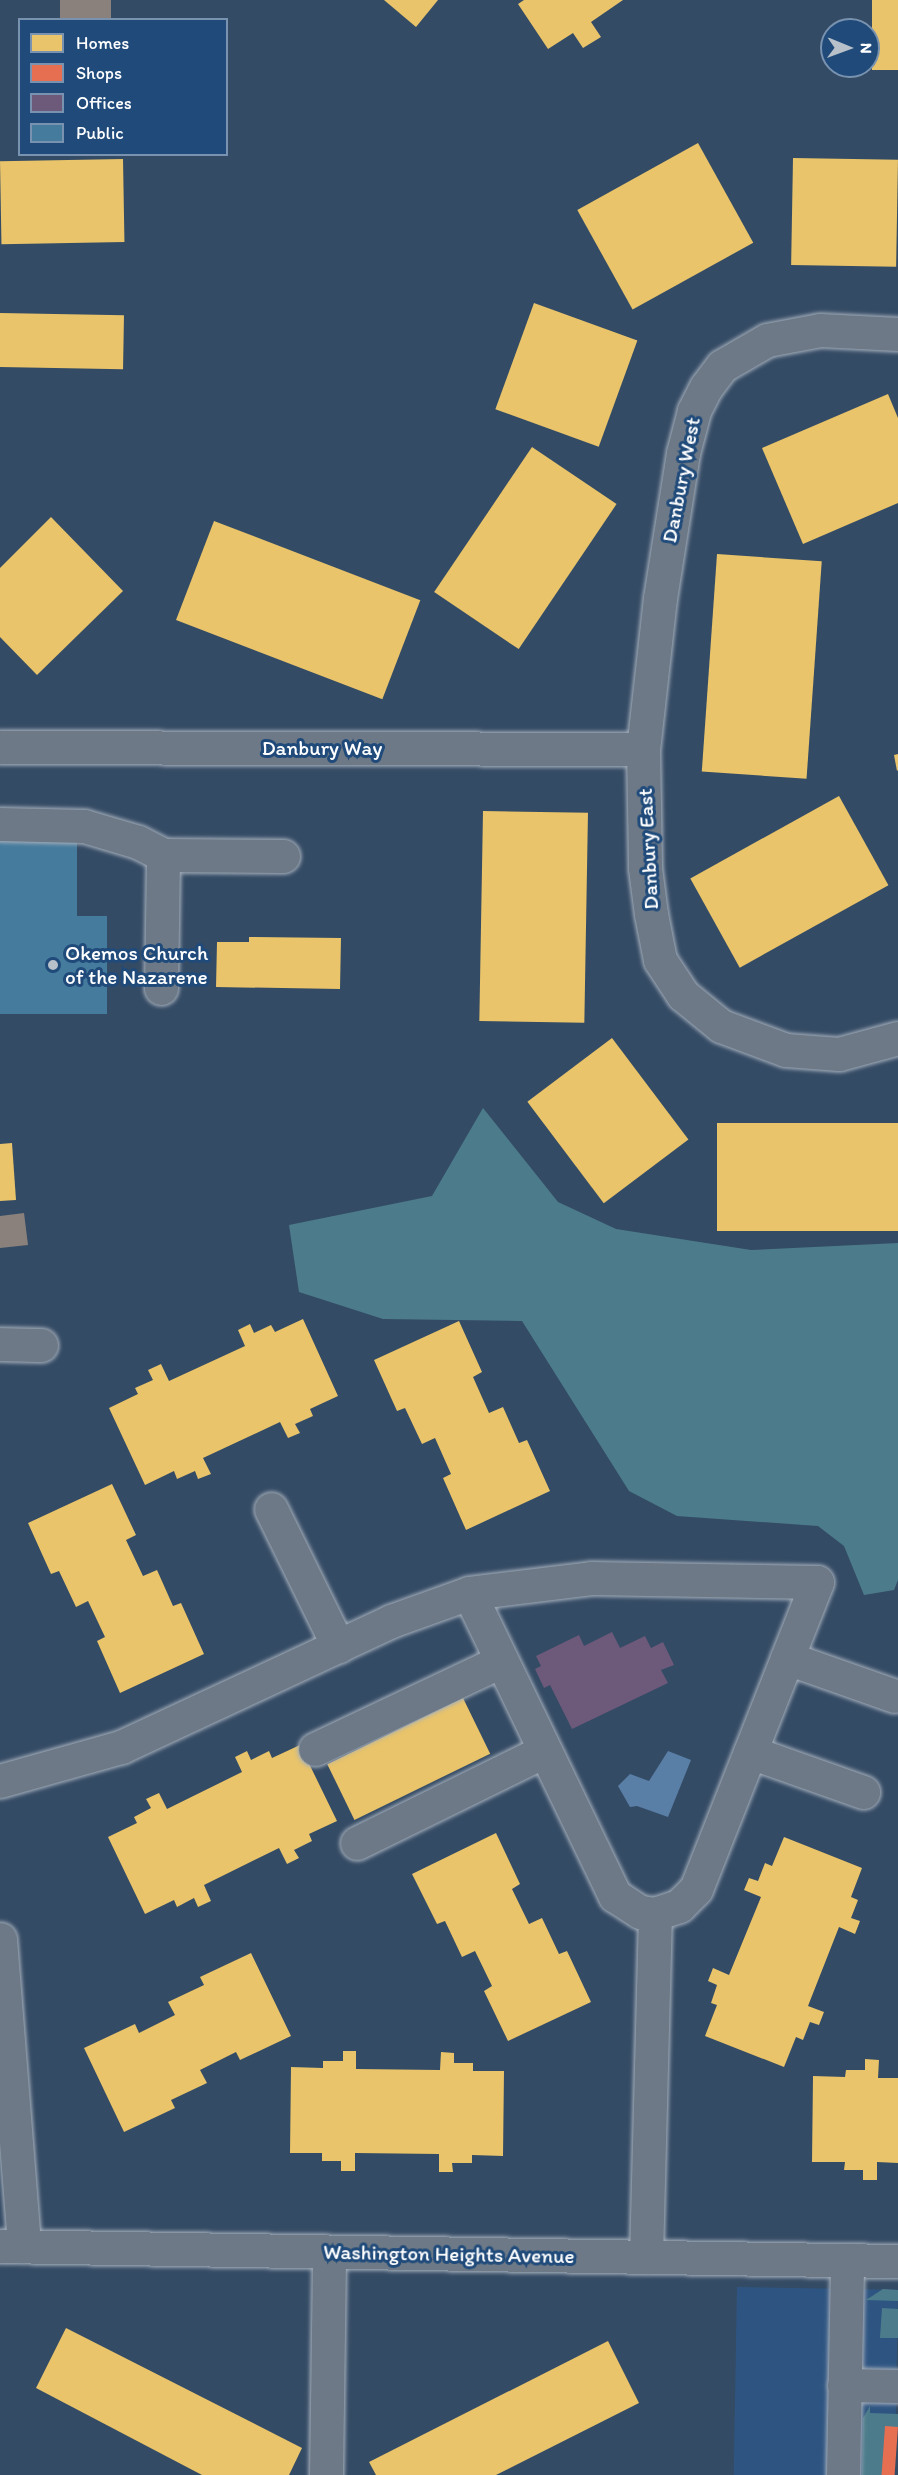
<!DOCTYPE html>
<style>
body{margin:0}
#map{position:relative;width:898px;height:2475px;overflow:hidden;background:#344b65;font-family:Itim,sans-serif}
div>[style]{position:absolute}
.built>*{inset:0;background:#2e5582;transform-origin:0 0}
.green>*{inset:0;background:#4c7c8b}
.water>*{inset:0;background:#5a7fa7}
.homes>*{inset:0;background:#e9c46a;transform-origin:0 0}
.shops>*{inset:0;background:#e76f51;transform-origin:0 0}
.offices>*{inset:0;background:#6d597a}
.public>*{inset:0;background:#457b9d}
.industry>*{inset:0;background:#8a817c;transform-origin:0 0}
.roads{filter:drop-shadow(0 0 2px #a4aeba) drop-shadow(0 0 2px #a4aeba)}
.minor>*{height:33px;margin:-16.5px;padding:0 16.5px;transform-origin:16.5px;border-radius:16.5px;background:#6d7986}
.dots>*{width:16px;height:16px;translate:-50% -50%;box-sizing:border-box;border:3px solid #1f4a7a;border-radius:50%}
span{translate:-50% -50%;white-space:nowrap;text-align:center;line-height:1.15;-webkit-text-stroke:6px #1f4a7a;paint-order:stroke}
.street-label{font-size:21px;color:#fff}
.poi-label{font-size:21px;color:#fff}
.left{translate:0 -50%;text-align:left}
.legend{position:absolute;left:18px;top:18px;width:210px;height:138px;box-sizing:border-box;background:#1f4a7a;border:2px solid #7992af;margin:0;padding:8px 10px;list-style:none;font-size:18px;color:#fff}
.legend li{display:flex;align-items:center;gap:12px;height:30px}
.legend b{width:30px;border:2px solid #7992af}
.north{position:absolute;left:820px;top:18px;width:60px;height:60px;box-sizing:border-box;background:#1f4a7a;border:2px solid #7992af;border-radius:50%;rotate:91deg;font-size:16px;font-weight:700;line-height:24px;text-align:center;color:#fff}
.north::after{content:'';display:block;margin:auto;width:21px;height:27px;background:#b8c0c9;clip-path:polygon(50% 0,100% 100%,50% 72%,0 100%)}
</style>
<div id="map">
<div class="built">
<i style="left:737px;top:2287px;width:161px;height:188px;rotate:1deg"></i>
</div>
<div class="green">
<i style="clip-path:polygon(483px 1108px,558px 1202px,616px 1229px,751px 1250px,898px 1243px,898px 1580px,894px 1590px,864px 1595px,844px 1546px,818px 1526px,677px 1516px,629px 1491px,522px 1321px,383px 1319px,299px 1292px,289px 1225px,432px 1196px)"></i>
<i style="clip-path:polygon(883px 2289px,898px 2290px,898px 2301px,866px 2300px)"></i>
<i style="clip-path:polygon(882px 2308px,898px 2309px,898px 2338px,880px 2338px)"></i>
<i style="clip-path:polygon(870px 2406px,870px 2413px,898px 2414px,898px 2427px,885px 2427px,884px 2475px,862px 2475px,863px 2418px)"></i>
</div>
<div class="water">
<i style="clip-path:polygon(668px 1751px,691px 1760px,668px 1817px,637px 1806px,630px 1807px,618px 1786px,630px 1774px,649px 1781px)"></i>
</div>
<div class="homes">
<i style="clip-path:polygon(384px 0,438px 0,416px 27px)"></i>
<i style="clip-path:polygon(524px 0,623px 0,591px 22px,601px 37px,583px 48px,573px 33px,548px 49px,518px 4px)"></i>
<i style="left:872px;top:0;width:26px;height:70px"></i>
<i style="left:698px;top:143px;width:114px;height:138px;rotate:61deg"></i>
<i style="left:793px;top:158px;width:105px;height:107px;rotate:1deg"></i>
<i style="left:123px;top:159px;width:83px;height:123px;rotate:89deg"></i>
<i style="left:534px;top:303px;width:110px;height:113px;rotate:20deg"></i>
<i style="left:0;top:313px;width:124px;height:54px;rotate:1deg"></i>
<i style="clip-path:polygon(888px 394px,898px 418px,898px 503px,803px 544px,762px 448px)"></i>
<i style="left:532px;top:447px;width:102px;height:175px;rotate:34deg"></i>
<i style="clip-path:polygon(51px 517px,123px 591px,37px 675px,0 637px,0 568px)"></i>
<i style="left:214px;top:521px;width:221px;height:106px;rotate:21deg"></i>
<i style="left:717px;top:554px;width:105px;height:218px;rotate:4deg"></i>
<i style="clip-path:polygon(898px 754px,898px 770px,897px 771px,894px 755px)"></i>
<i style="left:839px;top:796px;width:102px;height:170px;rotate:61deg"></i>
<i style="left:483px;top:811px;width:105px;height:210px;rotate:1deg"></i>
<i style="clip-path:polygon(249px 937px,341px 938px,340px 989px,216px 987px,217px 942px,249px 942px)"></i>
<i style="left:612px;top:1038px;width:127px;height:106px;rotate:53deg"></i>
<i style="left:717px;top:1123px;width:181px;height:108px"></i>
<i style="clip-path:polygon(12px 1143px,16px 1200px,0 1201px,0 1144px)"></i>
<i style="clip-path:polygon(303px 1319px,338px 1396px,310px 1409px,313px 1416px,295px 1424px,300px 1433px,288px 1438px,280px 1422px,203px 1458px,211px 1474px,198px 1479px,195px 1471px,177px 1479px,174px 1471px,145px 1485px,109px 1408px,138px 1394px,135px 1388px,153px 1380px,148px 1370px,161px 1364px,169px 1381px,245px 1346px,238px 1330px,250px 1324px,254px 1333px,271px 1325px,275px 1332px)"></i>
<i style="clip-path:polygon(459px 1321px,482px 1372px,473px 1377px,489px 1413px,503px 1407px,519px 1443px,527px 1440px,550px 1491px,466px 1530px,443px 1478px,451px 1474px,435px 1438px,422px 1444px,405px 1408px,397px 1411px,374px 1360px)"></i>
<i style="clip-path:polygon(112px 1484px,136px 1535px,126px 1540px,143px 1576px,157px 1570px,173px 1606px,181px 1603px,204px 1654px,120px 1693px,97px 1641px,105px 1637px,88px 1601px,76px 1607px,59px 1571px,51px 1574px,28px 1523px)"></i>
<i style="left:463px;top:1698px;width:62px;height:151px;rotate:64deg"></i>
<i style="clip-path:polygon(300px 1745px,337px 1821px,309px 1834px,312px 1841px,294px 1850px,299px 1858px,287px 1864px,279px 1848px,204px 1885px,211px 1901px,198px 1907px,194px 1898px,177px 1907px,174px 1900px,145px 1914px,108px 1837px,137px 1823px,134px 1817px,151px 1808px,146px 1799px,159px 1793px,167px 1809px,242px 1772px,235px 1757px,247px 1751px,251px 1760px,269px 1751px,272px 1758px)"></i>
<i style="clip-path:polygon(496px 1833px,520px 1884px,512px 1889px,529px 1924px,542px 1918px,559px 1954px,567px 1951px,591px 2002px,508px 2041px,484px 1991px,492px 1986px,475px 1951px,462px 1957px,445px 1921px,437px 1924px,412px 1874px)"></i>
<i style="clip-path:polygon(784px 1837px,862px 1868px,851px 1897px,858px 1900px,851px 1918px,860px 1921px,855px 1934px,839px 1927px,808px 2006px,824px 2012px,819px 2025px,810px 2022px,803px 2040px,796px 2037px,784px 2067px,705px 2036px,717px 2005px,711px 2003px,717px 1985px,708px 1981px,713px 1968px,729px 1975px,761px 1897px,744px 1890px,749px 1878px,758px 1881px,765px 1863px,772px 1866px)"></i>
<i style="clip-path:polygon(251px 1953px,291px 2036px,240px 2060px,236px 2052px,200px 2070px,207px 2083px,171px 2100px,175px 2108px,124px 2132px,84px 2048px,135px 2024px,139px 2033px,175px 2015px,168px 2002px,204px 1985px,200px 1977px)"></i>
<i style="clip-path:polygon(343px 2051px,356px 2051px,356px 2069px,440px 2070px,441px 2052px,454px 2053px,454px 2063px,473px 2063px,473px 2071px,504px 2071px,503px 2156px,472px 2155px,472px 2163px,452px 2163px,453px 2172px,439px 2172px,439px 2154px,355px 2153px,355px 2171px,341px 2171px,341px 2161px,322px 2161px,322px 2153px,290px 2153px,291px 2067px,323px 2068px,323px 2061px,343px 2061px)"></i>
<i style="clip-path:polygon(865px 2059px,879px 2060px,878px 2078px,898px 2078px,898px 2163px,877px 2162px,877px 2180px,863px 2180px,863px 2170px,844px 2170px,845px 2162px,812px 2162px,813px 2076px,845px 2077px,846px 2070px,865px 2070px)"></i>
<i style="clip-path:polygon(66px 2328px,302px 2448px,289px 2475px,202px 2475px,36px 2388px)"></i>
<i style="clip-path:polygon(608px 2341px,639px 2403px,496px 2475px,376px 2475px,369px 2462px)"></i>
</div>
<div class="shops">
<i style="left:885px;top:2426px;width:13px;height:49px;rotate:4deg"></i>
</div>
<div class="offices">
<i style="clip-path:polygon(612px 1632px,620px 1648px,645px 1636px,651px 1648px,663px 1642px,674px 1665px,661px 1670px,668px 1683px,572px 1729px,550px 1685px,544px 1688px,535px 1669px,541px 1666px,536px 1656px,579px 1635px,584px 1646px)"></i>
</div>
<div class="public">
<i style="clip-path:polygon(0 840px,77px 840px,77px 916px,107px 916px,107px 1014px,0 1014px)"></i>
</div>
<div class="industry">
<i style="left:60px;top:0;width:51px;height:20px"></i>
<i style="clip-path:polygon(24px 1213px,28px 1245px,0 1248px,0 1216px)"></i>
</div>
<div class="roads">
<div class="minor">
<i style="left:898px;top:334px;width:78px;rotate:-177.1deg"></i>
<i style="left:820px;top:330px;width:54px;rotate:169.3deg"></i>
<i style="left:767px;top:340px;width:52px;rotate:150deg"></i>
<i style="left:722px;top:366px;width:26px;rotate:127deg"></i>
<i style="left:706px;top:387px;width:27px;rotate:117deg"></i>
<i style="left:694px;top:411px;width:43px;rotate:104.7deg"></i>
<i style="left:683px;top:453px;width:147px;rotate:99deg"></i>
<i style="left:660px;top:598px;width:152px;rotate:96.4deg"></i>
<i style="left:643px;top:749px;width:119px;rotate:89deg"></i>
<i style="left:645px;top:868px;width:46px;rotate:82.6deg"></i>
<i style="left:651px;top:914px;width:47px;rotate:78.9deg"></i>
<i style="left:660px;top:960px;width:42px;rotate:56.7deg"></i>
<i style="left:683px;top:995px;width:49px;rotate:39.2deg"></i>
<i style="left:721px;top:1026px;width:69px;rotate:20.3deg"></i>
<i style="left:786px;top:1050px;width:53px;rotate:4.3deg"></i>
<i style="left:839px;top:1054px;width:61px;rotate:-15.2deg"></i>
<i style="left:0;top:747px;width:643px;rotate:0.18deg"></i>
<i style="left:0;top:824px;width:84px;rotate:1.4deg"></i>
<i style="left:84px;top:826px;width:56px;rotate:16.5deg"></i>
<i style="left:138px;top:842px;width:28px;rotate:27deg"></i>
<i style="left:163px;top:855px;width:120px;rotate:0.5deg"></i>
<i style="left:161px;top:988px;width:133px;rotate:-89.1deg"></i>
<i style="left:0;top:1344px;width:41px;rotate:1.4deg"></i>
<i style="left:271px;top:1509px;width:153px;rotate:63.9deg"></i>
<i style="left:787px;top:1658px;width:114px;rotate:19.4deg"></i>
<i style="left:315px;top:1749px;width:206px;rotate:-25.3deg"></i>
<i style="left:750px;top:1752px;width:120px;rotate:19.5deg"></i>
<i style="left:0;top:1781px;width:126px;rotate:-15.7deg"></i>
<i style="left:121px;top:1747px;width:298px;rotate:-25deg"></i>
<i style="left:391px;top:1621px;width:83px;rotate:-19.7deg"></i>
<i style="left:469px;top:1593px;width:123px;rotate:-7deg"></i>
<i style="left:591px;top:1578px;width:226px;rotate:1deg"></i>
<i style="left:817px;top:1582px;width:330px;rotate:111.5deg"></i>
<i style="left:696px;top:1889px;width:24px;rotate:135deg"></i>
<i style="left:679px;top:1906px;width:25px;rotate:162deg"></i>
<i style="left:655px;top:1914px;width:15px;rotate:-172deg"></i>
<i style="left:640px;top:1912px;width:30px;rotate:-147deg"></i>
<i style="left:615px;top:1896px;width:336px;rotate:-115.7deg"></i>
<i style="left:357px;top:1843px;width:208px;rotate:-26.2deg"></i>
<i style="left:0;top:1939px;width:308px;rotate:85.5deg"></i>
<i style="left:0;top:2246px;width:898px;rotate:0.96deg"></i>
<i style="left:646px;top:2257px;width:343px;rotate:-88.5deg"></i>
<i style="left:844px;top:2385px;width:54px;rotate:1.1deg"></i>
<i style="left:326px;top:2475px;width:223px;rotate:-89.2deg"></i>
<i style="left:843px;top:2475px;width:215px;rotate:-88.9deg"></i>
</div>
</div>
<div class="dots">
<i style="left:53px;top:965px;background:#b8c0c9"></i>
</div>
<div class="street-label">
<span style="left:681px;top:480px;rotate:-79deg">Danbury West</span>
<span style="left:322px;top:748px">Danbury Way</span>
<span style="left:648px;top:849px;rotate:-93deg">Danbury East</span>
<span style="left:449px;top:2254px;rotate:1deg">Washington Heights Avenue</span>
</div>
<div class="poi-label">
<span class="left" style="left:65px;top:965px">Okemos Church<br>of the Nazarene</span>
</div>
<ul class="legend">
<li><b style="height:16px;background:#e9c46a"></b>Homes</li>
<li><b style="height:16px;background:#e76f51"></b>Shops</li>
<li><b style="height:16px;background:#6d597a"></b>Offices</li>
<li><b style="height:16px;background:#457b9d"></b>Public</li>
</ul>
<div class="north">N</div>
</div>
